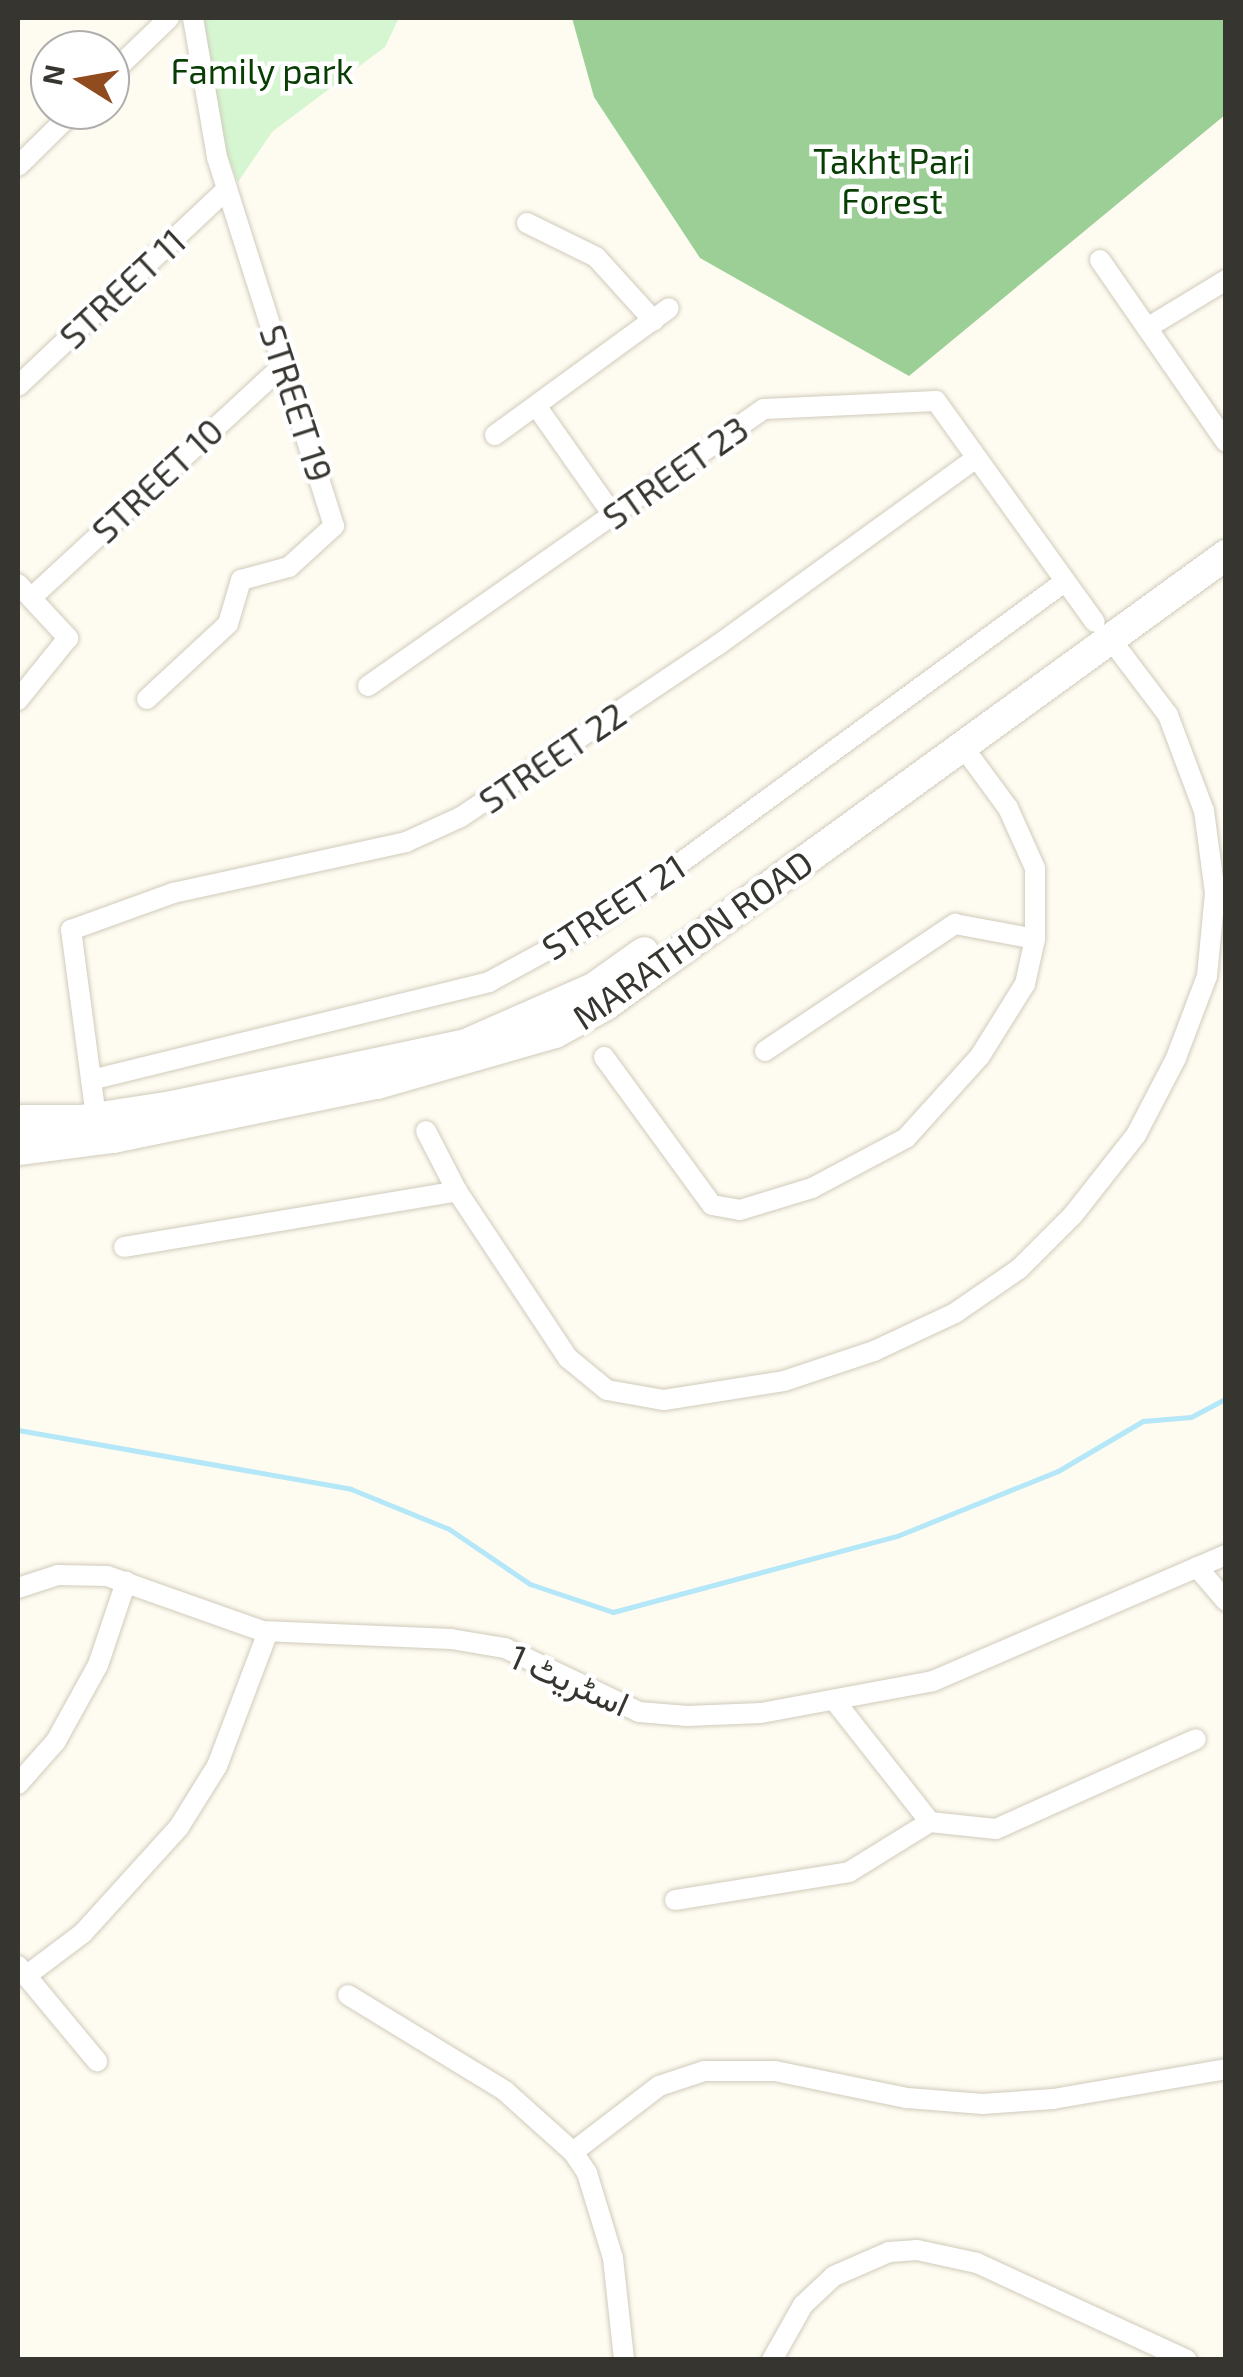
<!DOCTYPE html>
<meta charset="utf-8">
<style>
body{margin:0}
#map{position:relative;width:1243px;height:2377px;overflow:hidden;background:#fefbf1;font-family:"Exo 2",Vazirmatn,sans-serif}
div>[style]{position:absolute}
.green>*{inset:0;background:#d6f6d2}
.forest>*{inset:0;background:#9ccf96}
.stream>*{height:5px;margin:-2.5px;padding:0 2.5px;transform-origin:2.5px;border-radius:2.5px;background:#b4e7f7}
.roads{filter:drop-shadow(0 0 2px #d0cbbb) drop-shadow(0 0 2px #d0cbbb)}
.street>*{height:20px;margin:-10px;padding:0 10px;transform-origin:10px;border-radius:10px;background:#fff}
.secondary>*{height:30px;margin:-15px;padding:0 15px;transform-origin:15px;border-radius:15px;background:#fff}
span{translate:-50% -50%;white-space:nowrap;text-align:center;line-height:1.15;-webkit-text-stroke:9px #fff;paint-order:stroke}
.park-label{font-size:35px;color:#083d04}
.street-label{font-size:35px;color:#37352f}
.frame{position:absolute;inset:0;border:20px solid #37352f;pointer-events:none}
.north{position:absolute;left:30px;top:30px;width:100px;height:100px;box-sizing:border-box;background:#fff;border:2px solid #afaeac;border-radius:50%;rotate:281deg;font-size:28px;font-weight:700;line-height:40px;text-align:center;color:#37352f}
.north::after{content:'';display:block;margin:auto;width:35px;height:45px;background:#904c1f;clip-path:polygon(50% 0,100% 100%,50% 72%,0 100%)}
</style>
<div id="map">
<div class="green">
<i style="clip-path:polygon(201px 18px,399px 18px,385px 47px,272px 132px,238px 182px,221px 140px)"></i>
</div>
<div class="forest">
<i style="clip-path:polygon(572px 18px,1225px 18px,1225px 115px,909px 376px,700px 258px,594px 97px)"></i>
</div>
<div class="stream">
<i style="left:18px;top:1430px;width:338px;rotate:10deg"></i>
<i style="left:351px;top:1489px;width:106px;rotate:22.2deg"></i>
<i style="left:449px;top:1529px;width:98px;rotate:34.2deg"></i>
<i style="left:530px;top:1584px;width:88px;rotate:18.6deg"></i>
<i style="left:613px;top:1612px;width:294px;rotate:-15deg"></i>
<i style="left:897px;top:1536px;width:174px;rotate:-22deg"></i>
<i style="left:1058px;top:1471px;width:99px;rotate:-30.5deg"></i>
<i style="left:1143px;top:1421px;width:48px;rotate:-4.8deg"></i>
<i style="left:1191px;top:1417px;width:40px;rotate:-28deg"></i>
</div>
<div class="roads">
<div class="street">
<i style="left:110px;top:75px;width:82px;rotate:-44deg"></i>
<i style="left:18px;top:166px;width:80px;rotate:-44.5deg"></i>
<i style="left:527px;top:223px;width:77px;rotate:26.2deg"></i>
<i style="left:596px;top:257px;width:86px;rotate:47.8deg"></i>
<i style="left:1100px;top:260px;width:221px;rotate:55.3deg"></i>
<i style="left:1147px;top:328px;width:92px;rotate:-31.3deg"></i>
<i style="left:18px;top:386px;width:287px;rotate:-43.3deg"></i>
<i style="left:537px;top:407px;width:132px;rotate:54.9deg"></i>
<i style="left:495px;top:435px;width:215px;rotate:-36.1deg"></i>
<i style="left:18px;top:584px;width:74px;rotate:47.2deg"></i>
<i style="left:68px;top:638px;width:80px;rotate:128.9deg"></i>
<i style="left:32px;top:597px;width:342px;rotate:-42.7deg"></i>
<i style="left:368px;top:686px;width:483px;rotate:-35deg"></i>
<i style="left:764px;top:409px;width:172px;rotate:-2.7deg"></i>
<i style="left:936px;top:401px;width:272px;rotate:54.3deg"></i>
<i style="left:147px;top:699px;width:110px;rotate:-42.8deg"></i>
<i style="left:228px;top:624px;width:46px;rotate:-73.5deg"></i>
<i style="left:241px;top:580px;width:50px;rotate:-15.2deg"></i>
<i style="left:289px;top:567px;width:61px;rotate:-42.3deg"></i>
<i style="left:334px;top:526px;width:387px;rotate:-107.6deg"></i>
<i style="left:217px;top:157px;width:141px;rotate:-99.8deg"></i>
<i style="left:765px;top:1051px;width:229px;rotate:-33.8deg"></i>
<i style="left:955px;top:924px;width:81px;rotate:10.6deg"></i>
<i style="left:604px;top:1057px;width:183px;rotate:53.9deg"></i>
<i style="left:712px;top:1205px;width:28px;rotate:10deg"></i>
<i style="left:740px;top:1210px;width:75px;rotate:-17deg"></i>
<i style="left:812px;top:1188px;width:106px;rotate:-28deg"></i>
<i style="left:906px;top:1138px;width:110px;rotate:-47.9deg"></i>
<i style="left:980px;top:1056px;width:85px;rotate:-58deg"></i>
<i style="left:1025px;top:984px;width:46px;rotate:-77.5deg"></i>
<i style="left:1035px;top:939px;width:71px;rotate:-90deg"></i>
<i style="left:1035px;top:868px;width:66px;rotate:-114.2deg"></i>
<i style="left:1008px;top:808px;width:74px;rotate:-126.3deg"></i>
<i style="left:91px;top:1080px;width:410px;rotate:-13.8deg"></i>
<i style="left:489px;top:982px;width:128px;rotate:-28.6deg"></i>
<i style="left:601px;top:921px;width:572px;rotate:-36.19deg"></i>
<i style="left:96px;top:1117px;width:189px;rotate:-97.6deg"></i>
<i style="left:71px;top:930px;width:109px;rotate:-19.9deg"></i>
<i style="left:173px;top:893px;width:239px;rotate:-12.3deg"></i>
<i style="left:406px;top:842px;width:60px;rotate:-24.4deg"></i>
<i style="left:461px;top:817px;width:309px;rotate:-33.8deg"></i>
<i style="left:718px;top:645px;width:317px;rotate:-35.9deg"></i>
<i style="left:426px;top:1131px;width:68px;rotate:62.7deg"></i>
<i style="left:457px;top:1191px;width:201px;rotate:56.4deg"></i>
<i style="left:568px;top:1358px;width:50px;rotate:39.4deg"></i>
<i style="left:607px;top:1390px;width:58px;rotate:10deg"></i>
<i style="left:664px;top:1400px;width:121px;rotate:-9deg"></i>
<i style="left:784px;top:1381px;width:95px;rotate:-18.4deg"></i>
<i style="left:874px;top:1351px;width:89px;rotate:-25.1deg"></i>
<i style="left:955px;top:1313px;width:78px;rotate:-34.5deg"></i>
<i style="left:1019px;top:1269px;width:76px;rotate:-45deg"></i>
<i style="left:1073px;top:1215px;width:102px;rotate:-51.8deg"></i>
<i style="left:1136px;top:1135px;width:87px;rotate:-62.5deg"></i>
<i style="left:1176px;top:1058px;width:88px;rotate:-69.3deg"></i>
<i style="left:1207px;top:976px;width:83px;rotate:-84.5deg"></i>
<i style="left:1215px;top:893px;width:83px;rotate:-97.6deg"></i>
<i style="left:1204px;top:811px;width:103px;rotate:-110.6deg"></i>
<i style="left:1168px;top:715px;width:98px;rotate:-127.1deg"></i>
<i style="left:124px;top:1247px;width:338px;rotate:-9.5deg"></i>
<i style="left:1197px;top:1567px;width:45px;rotate:49.5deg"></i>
<i style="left:18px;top:1588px;width:42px;rotate:-18deg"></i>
<i style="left:58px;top:1575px;width:49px;rotate:1.2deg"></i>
<i style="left:107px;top:1576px;width:164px;rotate:19.5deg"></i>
<i style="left:262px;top:1631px;width:189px;rotate:2.4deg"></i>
<i style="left:451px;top:1639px;width:55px;rotate:9.5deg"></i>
<i style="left:505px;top:1648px;width:148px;rotate:25.5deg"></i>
<i style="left:639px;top:1712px;width:48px;rotate:4.8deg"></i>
<i style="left:687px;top:1716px;width:74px;rotate:-2.3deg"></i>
<i style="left:761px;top:1713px;width:175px;rotate:-10.5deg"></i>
<i style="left:933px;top:1681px;width:319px;rotate:-23.3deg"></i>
<i style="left:834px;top:1700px;width:155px;rotate:51.8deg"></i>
<i style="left:18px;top:1784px;width:57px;rotate:-48.5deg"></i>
<i style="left:56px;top:1741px;width:87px;rotate:-61.1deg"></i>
<i style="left:98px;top:1665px;width:88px;rotate:-71.4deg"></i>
<i style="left:675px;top:1900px;width:176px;rotate:-9.1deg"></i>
<i style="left:849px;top:1872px;width:95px;rotate:-31.7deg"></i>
<i style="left:930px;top:1822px;width:66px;rotate:6.1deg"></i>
<i style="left:996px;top:1829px;width:219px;rotate:-24.2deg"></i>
<i style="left:18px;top:1966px;width:124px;rotate:50.3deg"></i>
<i style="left:26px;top:1976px;width:71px;rotate:-37deg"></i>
<i style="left:83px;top:1933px;width:143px;rotate:-47.8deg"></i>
<i style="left:179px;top:1827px;width:72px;rotate:-58.1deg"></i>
<i style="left:217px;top:1766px;width:143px;rotate:-69.2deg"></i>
<i style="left:348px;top:1995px;width:184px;rotate:31.4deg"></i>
<i style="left:505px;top:2091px;width:91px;rotate:41.9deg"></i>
<i style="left:573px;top:2152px;width:25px;rotate:56deg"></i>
<i style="left:587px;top:2173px;width:89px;rotate:73deg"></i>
<i style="left:613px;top:2258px;width:103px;rotate:83.8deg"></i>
<i style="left:573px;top:2152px;width:108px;rotate:-37.5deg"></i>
<i style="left:659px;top:2086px;width:47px;rotate:-18.4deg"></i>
<i style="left:704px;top:2071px;width:71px"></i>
<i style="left:775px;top:2071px;width:135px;rotate:11.6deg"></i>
<i style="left:907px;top:2098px;width:76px;rotate:4.5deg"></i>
<i style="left:983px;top:2104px;width:70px;rotate:-4.1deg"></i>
<i style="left:1053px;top:2099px;width:176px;rotate:-9.8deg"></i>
<i style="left:772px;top:2360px;width:63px;rotate:-60.6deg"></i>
<i style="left:803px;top:2305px;width:42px;rotate:-43.1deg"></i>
<i style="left:834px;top:2276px;width:60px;rotate:-23.6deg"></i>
<i style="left:889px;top:2252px;width:28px;rotate:-4deg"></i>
<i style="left:917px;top:2250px;width:61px;rotate:12.2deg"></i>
<i style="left:977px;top:2263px;width:231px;rotate:24.8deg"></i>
</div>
<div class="secondary">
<i style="left:18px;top:1120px;width:63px"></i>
<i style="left:81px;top:1120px;width:92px;rotate:-8.7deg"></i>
<i style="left:172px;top:1106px;width:300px;rotate:-11.9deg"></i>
<i style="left:466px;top:1044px;width:141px;rotate:-23.8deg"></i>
<i style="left:595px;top:987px;width:60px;rotate:-35.5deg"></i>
<i style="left:18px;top:1150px;width:96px;rotate:-7.2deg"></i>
<i style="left:113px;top:1138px;width:269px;rotate:-11.6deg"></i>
<i style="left:377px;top:1084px;width:185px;rotate:-16deg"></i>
<i style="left:555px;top:1033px;width:58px;rotate:-28.8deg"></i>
<i style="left:606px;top:1005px;width:766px;rotate:-35.97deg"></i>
</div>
</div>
<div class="park-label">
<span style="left:262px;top:70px">Family park</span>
<span style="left:892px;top:180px">Takht Pari<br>Forest</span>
</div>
<div class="street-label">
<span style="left:122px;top:288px;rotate:-43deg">STREET 11</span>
<span style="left:297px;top:403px;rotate:72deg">STREET 19</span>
<span style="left:675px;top:472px;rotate:-35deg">STREET 23</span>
<span style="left:157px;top:480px;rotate:-43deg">STREET 10</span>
<span style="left:552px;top:757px;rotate:-34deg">STREET 22</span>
<span style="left:613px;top:906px;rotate:-33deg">STREET 21</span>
<span style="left:692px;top:939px;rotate:-35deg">MARATHON ROAD</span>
<span style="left:570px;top:1679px;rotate:24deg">اسٹریٹ 1</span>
</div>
<div class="frame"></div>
<div class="north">N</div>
</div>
